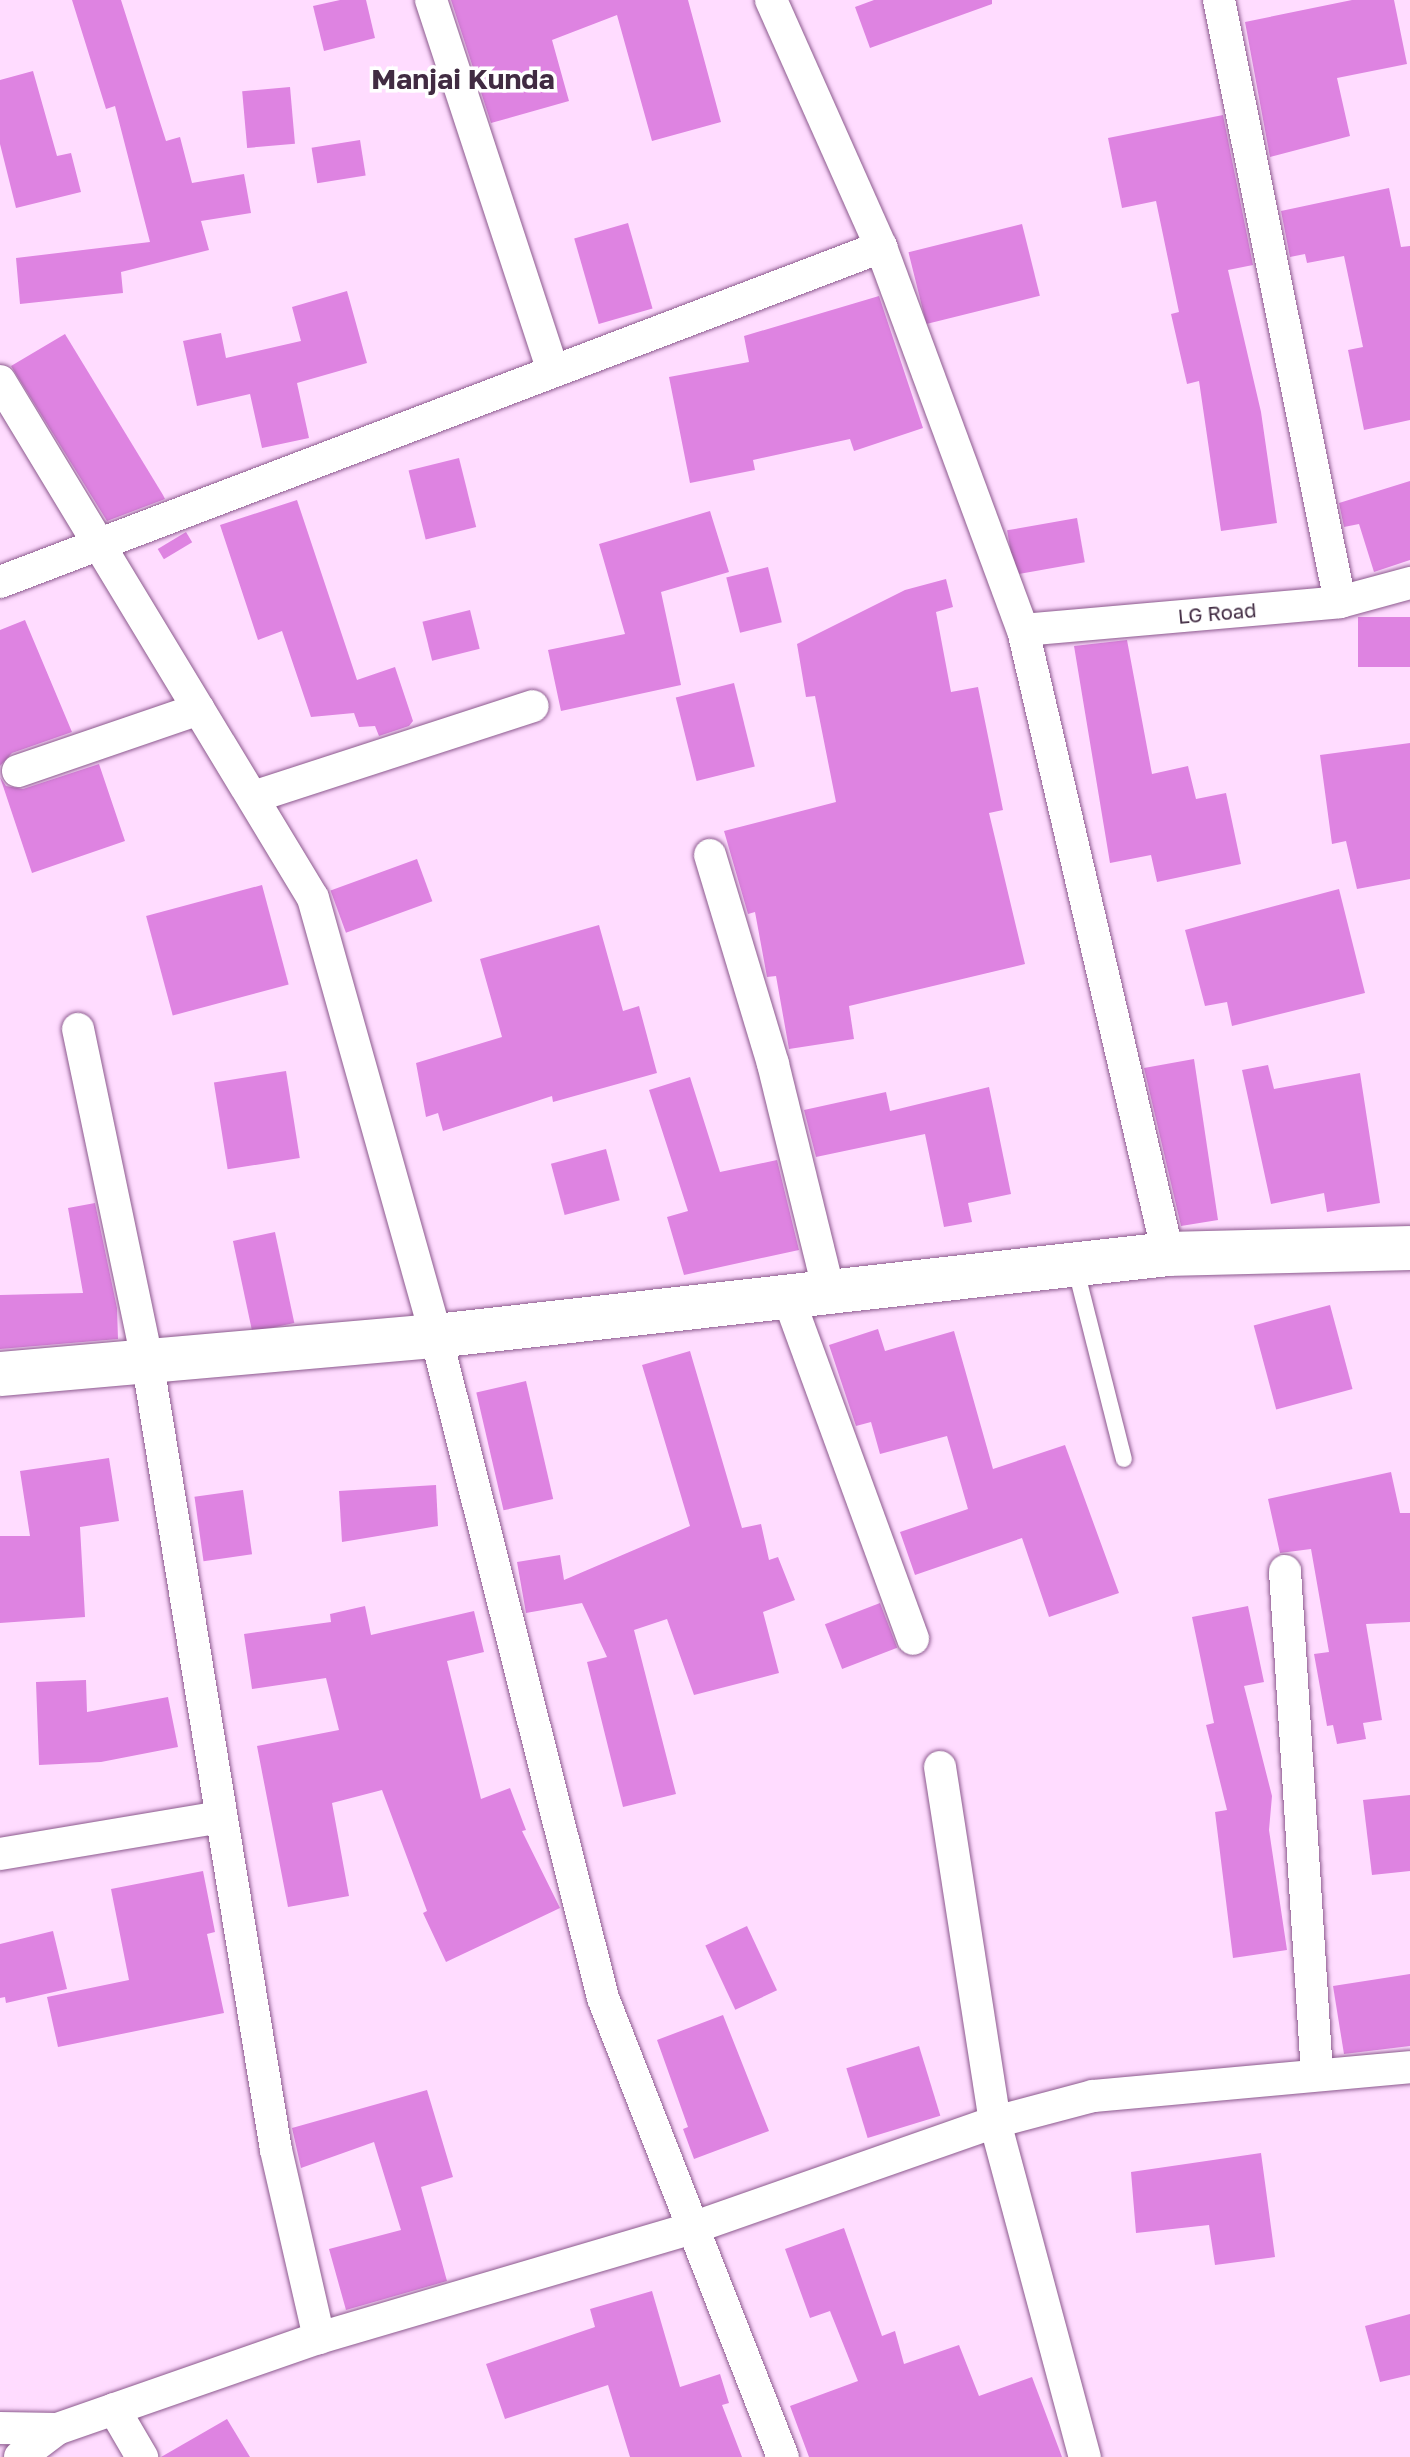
<!DOCTYPE html>
<style>
body{margin:0}
#map{position:relative;width:1410px;height:2457px;overflow:hidden;background:#ffdcff;font-family:"Golos Text",sans-serif}
div>[style]{position:absolute}
.building>*{inset:0;background:#de83e1;transform-origin:0 0}
.roads{filter:drop-shadow(0 0 2px #8c5a8e) drop-shadow(0 0 2px #8c5a8e)}
.lane>*{height:16px;margin:-8px;padding:0 8px;transform-origin:8px;border-radius:8px;background:#fff}
.street>*{height:32px;margin:-16px;padding:0 16px;transform-origin:16px;border-radius:16px;background:#fff}
.secondary>*{height:44px;margin:-22px;padding:0 22px;transform-origin:22px;border-radius:22px;background:#fff}
span{translate:-50% -50%;white-space:nowrap;text-align:center;line-height:1.15;-webkit-text-stroke:7px #fff;paint-order:stroke}
.street-label{font-size:20px;color:#412b42}
.district-label{font-size:28px;color:#412b42;font-weight:700}
</style>
<div id="map">
<div class="building">
<i style="clip-path:polygon(72px 0,121px 0,166px 141px,180px 137px,192px 183px,244px 174px,251px 213px,201px 221px,209px 250px,121px 272px,123px 293px,20px 304px,16px 258px,150px 242px,115px 106px,106px 109px)"></i>
<i style="clip-path:polygon(340px 0,366px 0,375px 38px,324px 51px,313px 6px)"></i>
<i style="clip-path:polygon(451px 0,688px 0,721px 122px,652px 141px,617px 15px,552px 40px,569px 101px,491px 123px)"></i>
<i style="clip-path:polygon(874px 0,992px 0,992px 4px,870px 48px,855px 7px)"></i>
<i style="clip-path:polygon(1352px 0,1394px 0,1407px 64px,1337px 78px,1350px 136px,1270px 157px,1245px 22px)"></i>
<i style="clip-path:polygon(33px 71px,57px 156px,71px 153px,81px 192px,16px 208px,0 144px,0 80px)"></i>
<i style="left:290px;top:87px;width:57px;height:48px;rotate:85deg"></i>
<i style="clip-path:polygon(1223px 115px,1253px 265px,1228px 270px,1261px 412px,1277px 523px,1221px 531px,1199px 381px,1187px 384px,1171px 314px,1179px 312px,1156px 201px,1122px 208px,1108px 138px)"></i>
<i style="left:360px;top:140px;width:36px;height:49px;rotate:81deg"></i>
<i style="clip-path:polygon(1389px 188px,1401px 247px,1410px 246px,1410px 420px,1364px 430px,1348px 350px,1363px 347px,1344px 256px,1307px 263px,1305px 254px,1290px 257px,1281px 211px)"></i>
<i style="left:628px;top:223px;width:89px;height:56px;rotate:74deg"></i>
<i style="left:1022px;top:224px;width:74px;height:117px;rotate:76deg"></i>
<i style="clip-path:polygon(347px 291px,367px 363px,297px 383px,309px 438px,262px 448px,250px 394px,197px 406px,183px 341px,221px 333px,226px 358px,301px 341px,292px 307px)"></i>
<i style="clip-path:polygon(879px 296px,923px 428px,854px 451px,850px 439px,753px 460px,755px 470px,690px 483px,669px 377px,749px 362px,744px 336px)"></i>
<i style="clip-path:polygon(65px 334px,163px 495px,165px 499px,107px 521px,11px 366px)"></i>
<i style="left:459px;top:458px;width:71px;height:52px;rotate:76deg"></i>
<i style="clip-path:polygon(1410px 481px,1410px 560px,1374px 572px,1359px 524px,1344px 527px,1339px 503px)"></i>
<i style="clip-path:polygon(297px 500px,357px 680px,395px 667px,413px 721px,409px 726px,379px 736px,375px 726px,359px 727px,354px 713px,311px 717px,282px 631px,258px 640px,220px 525px)"></i>
<i style="clip-path:polygon(710px 511px,729px 572px,661px 592px,681px 685px,561px 711px,548px 650px,625px 634px,599px 544px)"></i>
<i style="left:1077px;top:518px;width:45px;height:71px;rotate:80deg"></i>
<i style="left:186px;top:532px;width:12px;height:33px;rotate:59deg"></i>
<i style="left:768px;top:567px;width:57px;height:43px;rotate:76deg"></i>
<i style="clip-path:polygon(946px 579px,953px 607px,936px 612px,951px 692px,978px 687px,1003px 810px,989px 813px,1025px 964px,849px 1006px,854px 1039px,789px 1049px,776px 976px,767px 977px,755px 912px,748px 914px,724px 831px,836px 802px,815px 696px,806px 697px,797px 644px,905px 590px)"></i>
<i style="left:470px;top:610px;width:40px;height:49px;rotate:76deg"></i>
<i style="left:1410px;top:617px;width:50px;height:52px;rotate:90deg"></i>
<i style="clip-path:polygon(25px 620px,72px 732px,12px 753px,0 766px,0 630px)"></i>
<i style="clip-path:polygon(1127px 640px,1152px 774px,1188px 766px,1196px 799px,1226px 793px,1241px 864px,1157px 882px,1151px 855px,1110px 863px,1074px 646px)"></i>
<i style="left:734px;top:683px;width:86px;height:60px;rotate:76deg"></i>
<i style="clip-path:polygon(1410px 743px,1410px 879px,1357px 889px,1346px 841px,1332px 844px,1320px 755px)"></i>
<i style="clip-path:polygon(99px 764px,125px 841px,32px 873px,0 777px,6px 786px,23px 789px)"></i>
<i style="left:417px;top:859px;width:45px;height:92px;rotate:70deg"></i>
<i style="left:262px;top:885px;width:103px;height:120px;rotate:75deg"></i>
<i style="clip-path:polygon(1339px 889px,1365px 993px,1232px 1026px,1227px 1002px,1205px 1006px,1185px 930px)"></i>
<i style="clip-path:polygon(599px 925px,623px 1011px,639px 1006px,657px 1073px,553px 1102px,552px 1096px,443px 1131px,438px 1113px,426px 1117px,416px 1063px,502px 1037px,480px 959px)"></i>
<i style="clip-path:polygon(1194px 1059px,1218px 1220px,1181px 1226px,1144px 1068px)"></i>
<i style="clip-path:polygon(1268px 1065px,1274px 1089px,1360px 1073px,1380px 1203px,1327px 1212px,1324px 1193px,1271px 1204px,1242px 1070px)"></i>
<i style="left:286px;top:1071px;width:88px;height:73px;rotate:81deg"></i>
<i style="clip-path:polygon(690px 1077px,720px 1172px,777px 1160px,799px 1250px,684px 1275px,667px 1217px,688px 1211px,649px 1090px)"></i>
<i style="clip-path:polygon(989px 1087px,1011px 1194px,968px 1203px,972px 1222px,944px 1227px,925px 1134px,816px 1157px,804px 1110px,886px 1092px,890px 1111px)"></i>
<i style="left:606px;top:1149px;width:53px;height:57px;rotate:75deg"></i>
<i style="clip-path:polygon(95px 1203px,117px 1308px,118px 1339px,0 1349px,0 1295px,83px 1293px,68px 1208px)"></i>
<i style="left:275px;top:1232px;width:93px;height:43px;rotate:78deg"></i>
<i style="left:1330px;top:1305px;width:87px;height:79px;rotate:75deg"></i>
<i style="clip-path:polygon(878px 1329px,885px 1351px,954px 1331px,993px 1469px,1065px 1445px,1119px 1593px,1049px 1617px,1022px 1538px,915px 1575px,900px 1532px,968px 1509px,947px 1436px,880px 1454px,871px 1422px,856px 1426px,829px 1345px)"></i>
<i style="clip-path:polygon(690px 1351px,742px 1528px,761px 1524px,769px 1560px,778px 1557px,795px 1600px,763px 1612px,779px 1673px,694px 1695px,667px 1619px,634px 1630px,676px 1794px,623px 1807px,587px 1662px,607px 1657px,582px 1603px,526px 1613px,517px 1562px,560px 1555px,564px 1580px,690px 1526px,642px 1365px)"></i>
<i style="left:526px;top:1381px;width:121px;height:51px;rotate:77deg"></i>
<i style="clip-path:polygon(109px 1458px,119px 1521px,80px 1527px,85px 1617px,0 1623px,0 1536px,30px 1536px,20px 1471px)"></i>
<i style="clip-path:polygon(1391px 1472px,1400px 1513px,1410px 1513px,1410px 1622px,1366px 1624px,1382px 1720px,1363px 1723px,1366px 1739px,1337px 1744px,1333px 1725px,1327px 1726px,1314px 1654px,1329px 1652px,1311px 1549px,1280px 1553px,1268px 1499px)"></i>
<i style="clip-path:polygon(436px 1485px,438px 1526px,342px 1542px,339px 1491px)"></i>
<i style="left:243px;top:1490px;width:65px;height:49px;rotate:82deg"></i>
<i style="left:880px;top:1603px;width:48px;height:59px;rotate:69deg"></i>
<i style="clip-path:polygon(365px 1606px,371px 1635px,474px 1611px,484px 1652px,447px 1661px,481px 1799px,510px 1788px,526px 1830px,522px 1831px,560px 1908px,446px 1962px,423px 1913px,427px 1911px,382px 1790px,332px 1803px,349px 1896px,288px 1907px,257px 1746px,339px 1730px,326px 1678px,252px 1689px,244px 1634px,331px 1622px,330px 1614px)"></i>
<i style="clip-path:polygon(1248px 1606px,1264px 1682px,1244px 1686px,1272px 1796px,1269px 1830px,1287px 1950px,1233px 1958px,1215px 1812px,1227px 1810px,1206px 1725px,1214px 1723px,1192px 1617px)"></i>
<i style="clip-path:polygon(86px 1680px,87px 1712px,168px 1697px,178px 1747px,101px 1762px,39px 1765px,36px 1682px)"></i>
<i style="clip-path:polygon(1410px 1795px,1410px 1871px,1372px 1875px,1363px 1800px)"></i>
<i style="clip-path:polygon(203px 1871px,215px 1932px,207px 1934px,224px 2013px,58px 2047px,47px 1997px,129px 1980px,111px 1889px)"></i>
<i style="left:747px;top:1926px;width:71px;height:46px;rotate:65deg"></i>
<i style="clip-path:polygon(53px 1931px,67px 1989px,6px 2003px,5px 1997px,0 1998px,0 1944px)"></i>
<i style="clip-path:polygon(1410px 1974px,1410px 2046px,1344px 2054px,1333px 1986px)"></i>
<i style="clip-path:polygon(723px 2015px,769px 2131px,694px 2159px,683px 2129px,688px 2127px,657px 2040px)"></i>
<i style="left:919px;top:2046px;width:73px;height:76px;rotate:73deg"></i>
<i style="clip-path:polygon(427px 2090px,453px 2177px,421px 2187px,447px 2281px,346px 2310px,329px 2249px,401px 2230px,374px 2142px,301px 2168px,292px 2128px)"></i>
<i style="clip-path:polygon(1261px 2153px,1275px 2257px,1215px 2265px,1209px 2225px,1136px 2233px,1131px 2172px)"></i>
<i style="clip-path:polygon(844px 2228px,882px 2336px,895px 2331px,904px 2364px,959px 2345px,979px 2396px,1032px 2377px,1062px 2457px,809px 2457px,790px 2406px,858px 2381px,830px 2311px,810px 2318px,785px 2249px)"></i>
<i style="clip-path:polygon(652px 2291px,680px 2387px,720px 2374px,729px 2403px,722px 2405px,742px 2457px,630px 2457px,608px 2385px,505px 2419px,486px 2364px,595px 2327px,590px 2309px)"></i>
<i style="clip-path:polygon(1410px 2314px,1410px 2375px,1380px 2382px,1365px 2326px)"></i>
<i style="clip-path:polygon(227px 2419px,250px 2457px,161px 2457px)"></i>
</div>
<div class="roads">
<div class="lane">
<i style="left:1075px;top:1266px;width:199px;rotate:75.8deg"></i>
</div>
<div class="street">
<i style="left:431px;top:0;width:388px;rotate:71.8deg"></i>
<i style="left:771px;top:0;width:270px;rotate:66deg"></i>
<i style="left:881px;top:247px;width:408px;rotate:69.7deg"></i>
<i style="left:1023px;top:630px;width:641px;rotate:76.92deg"></i>
<i style="left:1219px;top:0;width:614px;rotate:78.64deg"></i>
<i style="left:0;top:381px;width:604px;rotate:58.81deg"></i>
<i style="left:313px;top:898px;width:455px;rotate:74.3deg"></i>
<i style="left:436px;top:1336px;width:683px;rotate:75.84deg"></i>
<i style="left:603px;top:1998px;width:493px;rotate:68.6deg"></i>
<i style="left:0;top:582px;width:943px;rotate:-20.82deg"></i>
<i style="left:1023px;top:630px;width:318px;rotate:-5deg"></i>
<i style="left:1340px;top:602px;width:73px;rotate:-15.2deg"></i>
<i style="left:18px;top:771px;width:191px;rotate:-18.9deg"></i>
<i style="left:253px;top:797px;width:294px;rotate:-18deg"></i>
<i style="left:710px;top:855px;width:218px;rotate:73.2deg"></i>
<i style="left:773px;top:1064px;width:235px;rotate:76.2deg"></i>
<i style="left:78px;top:1029px;width:337px;rotate:78.2deg"></i>
<i style="left:147px;top:1359px;width:801px;rotate:80.74deg"></i>
<i style="left:276px;top:2150px;width:193px;rotate:77.1deg"></i>
<i style="left:788px;top:1297px;width:364px;rotate:69.9deg"></i>
<i style="left:1285px;top:1571px;width:504px;rotate:86.36deg"></i>
<i style="left:940px;top:1767px;width:359px;rotate:81.2deg"></i>
<i style="left:995px;top:2122px;width:347px;rotate:75deg"></i>
<i style="left:0;top:1854px;width:224px;rotate:-9.5deg"></i>
<i style="left:114px;top:2409px;width:56px;rotate:59.7deg"></i>
<i style="left:0;top:2428px;width:57px;rotate:1deg"></i>
<i style="left:20px;top:2457px;width:46px;rotate:-37.1deg"></i>
<i style="left:57px;top:2429px;width:277px;rotate:-19.2deg"></i>
<i style="left:319px;top:2338px;width:389px;rotate:-16.4deg"></i>
<i style="left:692px;top:2228px;width:321px;rotate:-19.3deg"></i>
<i style="left:995px;top:2122px;width:101px;rotate:-14.9deg"></i>
<i style="left:1093px;top:2096px;width:318px;rotate:-5.2deg"></i>
</div>
<div class="secondary">
<i style="left:0;top:1374px;width:438px;rotate:-5deg"></i>
<i style="left:436px;top:1336px;width:737px;rotate:-6.39deg"></i>
<i style="left:1168px;top:1254px;width:242px;rotate:-1.4deg"></i>
</div>
</div>
<div class="street-label">
<span style="left:1217px;top:613px;rotate:-5deg">LG Road</span>
</div>
<div class="district-label">
<span style="left:463px;top:79px">Manjai Kunda</span>
</div>
</div>
